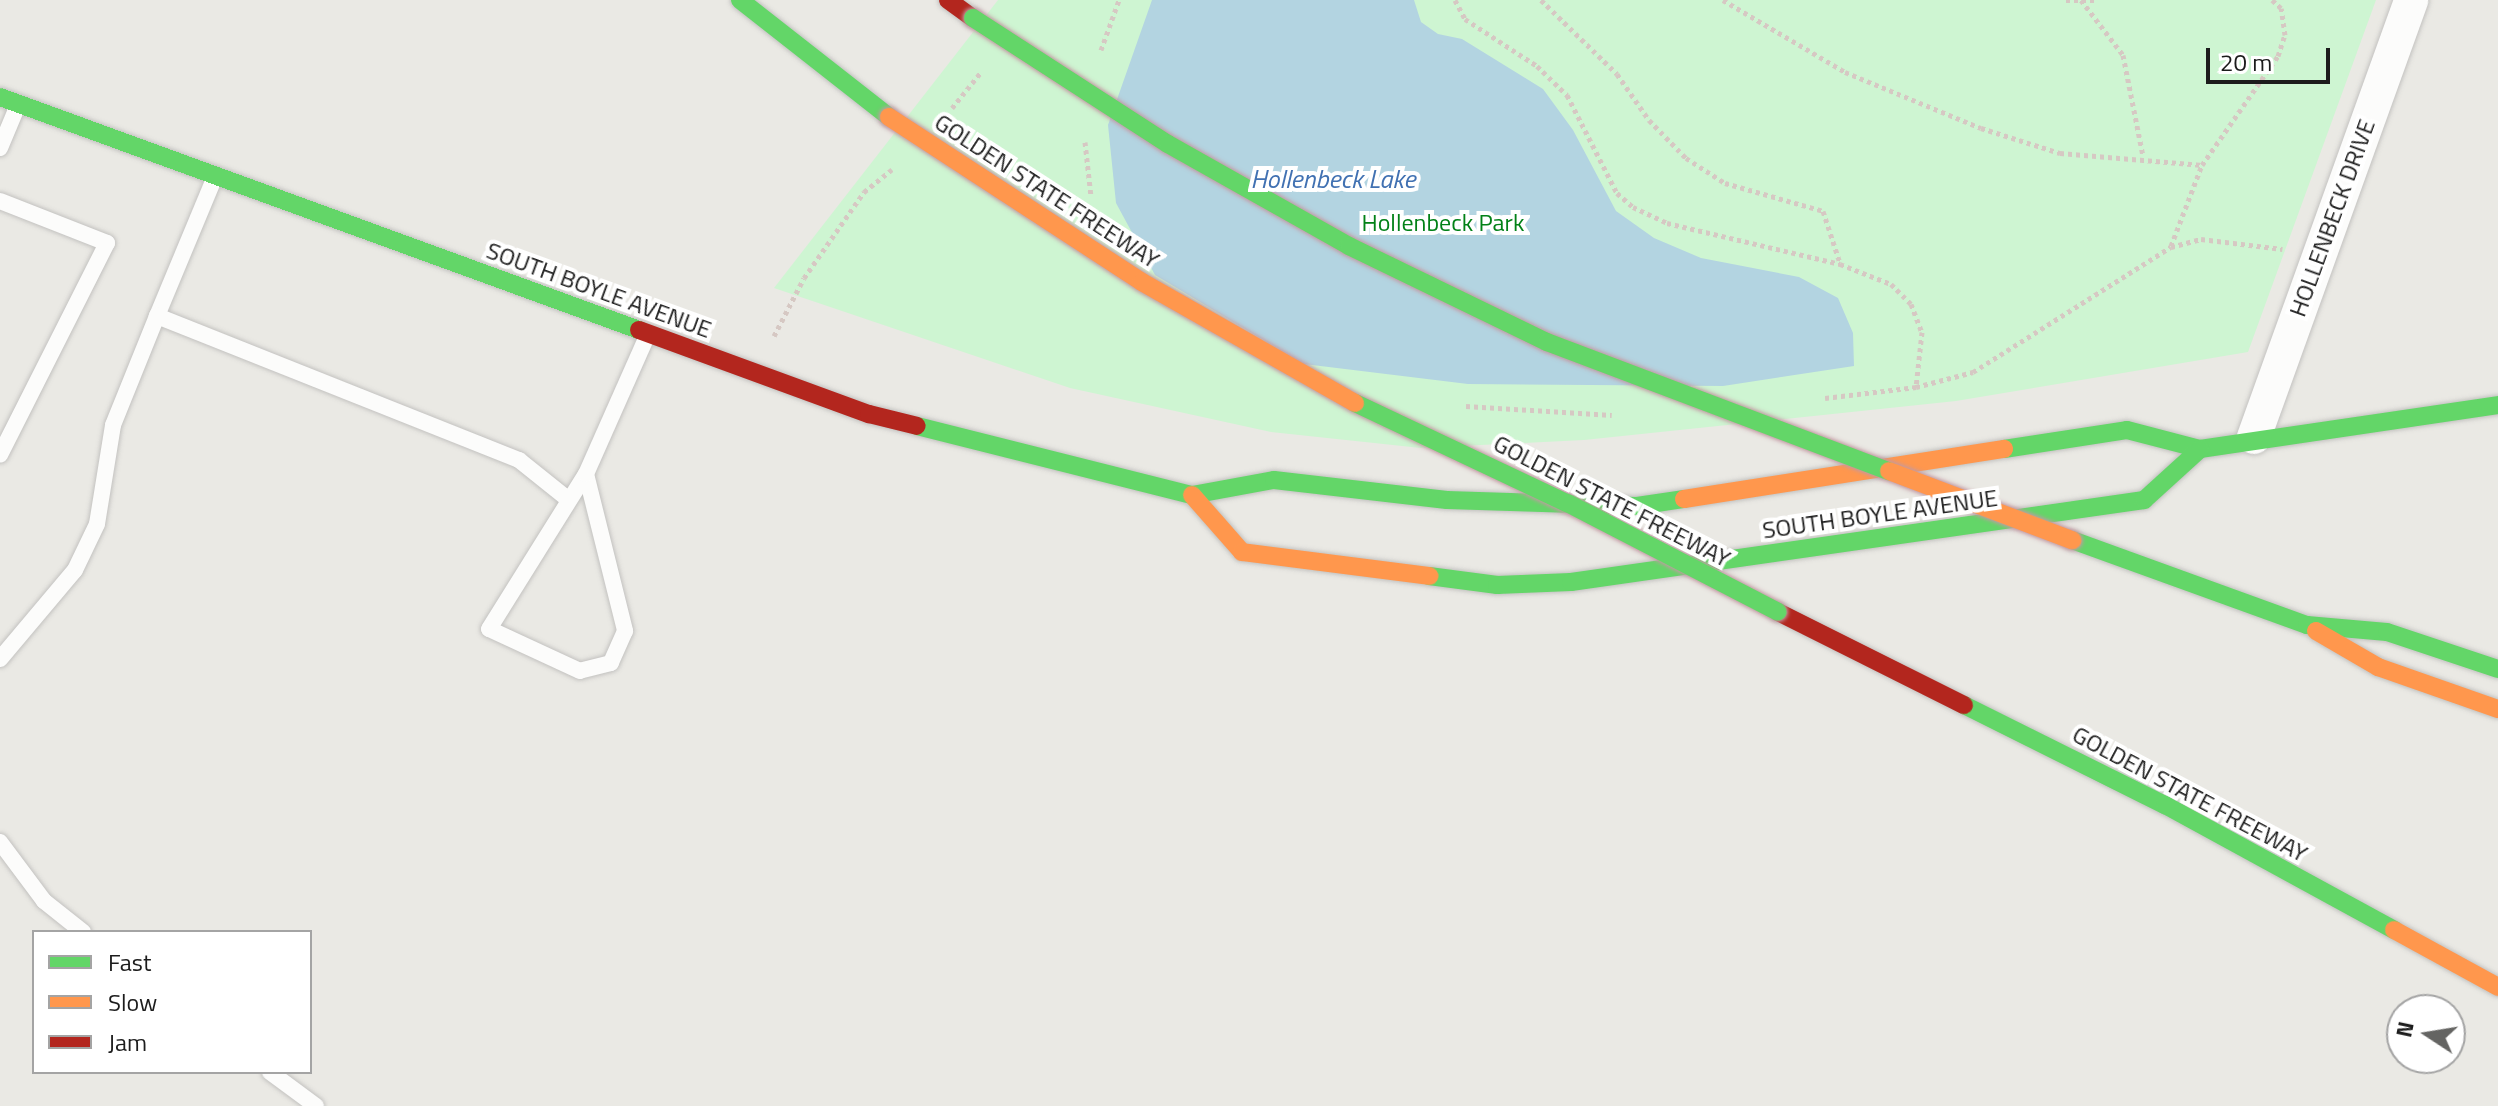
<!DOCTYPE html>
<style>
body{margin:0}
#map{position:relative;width:2498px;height:1106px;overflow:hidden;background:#eae9e4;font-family:"Titillium Web",sans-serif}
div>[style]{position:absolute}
.park>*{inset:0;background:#cef5d2}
.water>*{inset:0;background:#b3d4e1}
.path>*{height:5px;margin-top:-2.5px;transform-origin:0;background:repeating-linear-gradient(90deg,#d6c8c3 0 4px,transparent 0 8px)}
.roads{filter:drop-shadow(0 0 2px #c3c2c0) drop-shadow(0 0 2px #c3c2c0)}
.lane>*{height:16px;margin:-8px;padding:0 8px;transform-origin:8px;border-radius:8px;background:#fcfcfb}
.street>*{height:34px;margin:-17px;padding:0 17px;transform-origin:17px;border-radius:17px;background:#fcfcfb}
.fast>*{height:18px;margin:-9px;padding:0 9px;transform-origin:9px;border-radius:9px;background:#63d668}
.slow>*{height:18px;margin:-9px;padding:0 9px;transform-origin:9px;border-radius:9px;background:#ff974d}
.jam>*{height:18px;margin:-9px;padding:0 9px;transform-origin:9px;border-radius:9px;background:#b3261e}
.bridges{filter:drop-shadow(0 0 2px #c299a2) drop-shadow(0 0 2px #c299a2)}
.fast-bridge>*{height:18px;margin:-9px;padding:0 9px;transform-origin:9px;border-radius:9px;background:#63d668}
.slow-bridge>*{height:18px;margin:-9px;padding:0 9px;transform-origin:9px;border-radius:9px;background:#ff974d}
span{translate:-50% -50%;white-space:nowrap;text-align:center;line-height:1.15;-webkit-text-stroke:8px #fff;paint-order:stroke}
.street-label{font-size:24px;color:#1c1c1c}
.park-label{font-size:24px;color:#028117}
.water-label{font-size:26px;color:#4171b2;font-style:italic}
.legend{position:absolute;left:32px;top:930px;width:280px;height:144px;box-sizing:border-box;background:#fff;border:2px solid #a4a4a4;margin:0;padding:10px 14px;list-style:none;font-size:24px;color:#1c1c1c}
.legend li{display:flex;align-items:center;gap:16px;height:40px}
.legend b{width:40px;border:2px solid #a4a4a4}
.north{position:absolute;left:2386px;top:994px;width:80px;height:80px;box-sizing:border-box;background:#fff;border:2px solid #a4a4a4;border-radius:50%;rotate:282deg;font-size:22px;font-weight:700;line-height:32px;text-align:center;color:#1c1c1c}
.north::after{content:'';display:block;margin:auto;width:28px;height:36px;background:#646462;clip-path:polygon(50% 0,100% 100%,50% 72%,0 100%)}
.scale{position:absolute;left:2206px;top:48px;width:124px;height:36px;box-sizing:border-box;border:4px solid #1c1c1c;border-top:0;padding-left:10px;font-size:24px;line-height:28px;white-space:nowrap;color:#1c1c1c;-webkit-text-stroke:6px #fff;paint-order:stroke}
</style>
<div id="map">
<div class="park">
<i style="clip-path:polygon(998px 0,2376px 0,2248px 352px,1956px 401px,1584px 440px,1421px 448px,1271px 432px,1070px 388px,774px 288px)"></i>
</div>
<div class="water">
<i style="clip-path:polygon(1152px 0,1414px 0,1421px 22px,1438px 34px,1462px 39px,1543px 89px,1573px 130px,1616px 211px,1654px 238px,1701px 258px,1799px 277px,1838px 298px,1853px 333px,1854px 366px,1723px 386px,1468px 384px,1304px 364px,1155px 275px,1116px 203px,1108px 125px)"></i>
</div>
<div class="path">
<i style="left:1455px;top:0;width:21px;rotate:62deg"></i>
<i style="left:1465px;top:19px;width:86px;rotate:33.1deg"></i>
<i style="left:1537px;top:66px;width:42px;rotate:44deg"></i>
<i style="left:1567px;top:95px;width:110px;rotate:63deg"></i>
<i style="left:1617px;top:193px;width:21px;rotate:41deg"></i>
<i style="left:1633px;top:207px;width:38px;rotate:25deg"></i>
<i style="left:1667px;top:223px;width:178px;rotate:13.3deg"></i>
<i style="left:1840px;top:264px;width:55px;rotate:21.4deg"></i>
<i style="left:1891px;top:284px;width:28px;rotate:45deg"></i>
<i style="left:1911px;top:304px;width:30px;rotate:69deg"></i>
<i style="left:1922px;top:332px;width:55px;rotate:96.2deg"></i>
<i style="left:1541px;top:0;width:106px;rotate:44.2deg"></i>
<i style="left:1617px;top:74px;width:56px;rotate:55.2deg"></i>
<i style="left:1649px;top:120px;width:53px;rotate:45.8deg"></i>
<i style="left:1686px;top:158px;width:46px;rotate:32.7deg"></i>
<i style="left:1725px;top:183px;width:102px;rotate:15.9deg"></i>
<i style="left:1823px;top:211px;width:55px;rotate:71.9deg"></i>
<i style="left:1723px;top:0;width:142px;rotate:30.5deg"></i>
<i style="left:1845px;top:72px;width:147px;rotate:22.4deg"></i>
<i style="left:1981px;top:128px;width:83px;rotate:17.6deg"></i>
<i style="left:2060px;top:153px;width:143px;rotate:4.8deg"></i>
<i style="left:2066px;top:0;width:31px"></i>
<i style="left:2081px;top:0;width:69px;rotate:52.6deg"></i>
<i style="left:2123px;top:55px;width:103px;rotate:78.8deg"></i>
<i style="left:1101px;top:50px;width:53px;rotate:-70.2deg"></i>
<i style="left:952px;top:108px;width:46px;rotate:-51.1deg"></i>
<i style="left:1085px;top:142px;width:54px;rotate:83.7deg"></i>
<i style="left:2171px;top:246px;width:87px;rotate:-69.1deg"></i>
<i style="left:2202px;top:165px;width:133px;rotate:-55.1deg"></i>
<i style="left:2278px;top:56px;width:22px;rotate:-72deg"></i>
<i style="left:2285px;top:35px;width:27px;rotate:-98deg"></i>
<i style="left:2281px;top:8px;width:12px;rotate:-138deg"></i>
<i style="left:774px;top:336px;width:65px;rotate:-62.7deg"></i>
<i style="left:804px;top:278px;width:105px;rotate:-55.1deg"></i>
<i style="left:864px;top:192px;width:36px;rotate:-39deg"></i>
<i style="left:1825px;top:398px;width:92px;rotate:-6.9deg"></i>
<i style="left:1916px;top:387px;width:59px;rotate:-14.7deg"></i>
<i style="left:1973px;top:372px;width:234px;rotate:-32.3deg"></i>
<i style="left:2171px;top:247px;width:31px;rotate:-15deg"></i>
<i style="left:2201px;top:239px;width:82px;rotate:7deg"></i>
<i style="left:1466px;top:406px;width:146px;rotate:3.5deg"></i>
</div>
<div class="roads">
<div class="lane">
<i style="left:0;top:148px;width:47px;rotate:-67.3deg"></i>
<i style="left:214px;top:179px;width:148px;rotate:112.6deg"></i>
<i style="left:157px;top:316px;width:390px;rotate:21.7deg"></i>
<i style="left:519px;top:460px;width:64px;rotate:38.7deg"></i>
<i style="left:0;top:201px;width:115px;rotate:21.4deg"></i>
<i style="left:107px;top:243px;width:237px;rotate:116.8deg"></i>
<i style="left:586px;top:474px;width:162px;rotate:76deg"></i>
<i style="left:625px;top:631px;width:35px;rotate:114deg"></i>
<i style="left:611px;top:663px;width:32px;rotate:166deg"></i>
<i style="left:580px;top:671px;width:100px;rotate:-155.2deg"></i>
<i style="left:489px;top:629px;width:183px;rotate:-58deg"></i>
<i style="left:586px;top:474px;width:153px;rotate:-66.1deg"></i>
<i style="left:0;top:659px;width:116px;rotate:-49.9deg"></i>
<i style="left:75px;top:570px;width:51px;rotate:-64.4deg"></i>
<i style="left:97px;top:524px;width:100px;rotate:-80.8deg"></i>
<i style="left:113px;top:425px;width:118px;rotate:-68deg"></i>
<i style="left:0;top:842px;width:74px;rotate:53.3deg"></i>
<i style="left:44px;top:901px;width:50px;rotate:38.5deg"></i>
<i style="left:270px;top:1072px;width:57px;rotate:36.5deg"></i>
</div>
<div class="street">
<i style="left:2254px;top:437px;width:464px;rotate:-70.2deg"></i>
</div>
<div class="fast">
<i style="left:740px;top:0;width:189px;rotate:38.1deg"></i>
<i style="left:0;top:97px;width:680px;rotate:20.03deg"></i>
<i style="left:917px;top:426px;width:284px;rotate:14.1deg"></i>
<i style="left:1192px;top:495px;width:83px;rotate:-10.4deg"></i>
<i style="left:1274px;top:480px;width:174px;rotate:6.6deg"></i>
<i style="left:1447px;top:500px;width:190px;rotate:1.8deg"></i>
<i style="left:1637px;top:506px;width:48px;rotate:-8.5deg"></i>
<i style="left:2004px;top:449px;width:124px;rotate:-8.8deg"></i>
<i style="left:2127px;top:430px;width:75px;rotate:14.6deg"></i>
<i style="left:2200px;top:449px;width:301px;rotate:-8.4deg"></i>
<i style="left:2072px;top:540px;width:250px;rotate:19.9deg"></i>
<i style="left:2307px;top:625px;width:80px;rotate:5deg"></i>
<i style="left:2387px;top:632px;width:117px;rotate:18.4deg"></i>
<i style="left:1429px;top:576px;width:69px;rotate:7.5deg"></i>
<i style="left:1497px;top:585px;width:74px;rotate:-2.3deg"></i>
<i style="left:1571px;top:582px;width:579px;rotate:-8.14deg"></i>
<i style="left:2144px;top:500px;width:76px;rotate:-42.3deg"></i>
<i style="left:1964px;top:705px;width:225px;rotate:26.5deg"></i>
<i style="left:2165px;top:805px;width:261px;rotate:28.6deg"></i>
</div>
<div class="slow">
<i style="left:1192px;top:495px;width:76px;rotate:48.7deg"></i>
<i style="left:1242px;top:552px;width:189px;rotate:7.3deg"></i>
<i style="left:1684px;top:499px;width:324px;rotate:-8.9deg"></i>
<i style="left:2316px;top:631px;width:72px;rotate:30.1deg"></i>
<i style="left:2378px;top:667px;width:127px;rotate:19.3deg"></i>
<i style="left:2394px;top:930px;width:119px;rotate:28.7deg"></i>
</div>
<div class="jam">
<i style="left:948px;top:0;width:31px;rotate:36deg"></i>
<i style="left:639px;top:330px;width:245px;rotate:20.1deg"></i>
<i style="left:869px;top:414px;width:49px;rotate:14deg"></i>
<i style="left:1778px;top:612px;width:208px;rotate:26.6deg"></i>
</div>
</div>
<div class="bridges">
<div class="fast-bridge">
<i style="left:973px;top:18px;width:232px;rotate:32.9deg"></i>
<i style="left:1168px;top:144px;width:208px;rotate:29.4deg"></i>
<i style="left:1349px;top:246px;width:220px;rotate:25.9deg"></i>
<i style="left:1547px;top:342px;width:366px;rotate:20.7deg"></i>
<i style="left:1355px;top:403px;width:234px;rotate:25.3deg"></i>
<i style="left:1567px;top:503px;width:237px;rotate:27.3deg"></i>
</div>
<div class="slow-bridge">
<i style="left:889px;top:117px;width:302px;rotate:33.1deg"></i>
<i style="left:1142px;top:282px;width:245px;rotate:29.6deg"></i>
<i style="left:1889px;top:471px;width:196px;rotate:20.7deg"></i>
</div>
</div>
<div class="street-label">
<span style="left:1047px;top:191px;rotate:33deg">GOLDEN STATE FREEWAY</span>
<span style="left:2332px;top:218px;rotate:-70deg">HOLLENBECK DRIVE</span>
<span style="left:599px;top:290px;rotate:20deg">SOUTH BOYLE AVENUE</span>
<span style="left:1612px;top:501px;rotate:27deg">GOLDEN STATE FREEWAY</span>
<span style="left:1880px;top:514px;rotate:-8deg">SOUTH BOYLE AVENUE</span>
<span style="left:2190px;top:794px;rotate:28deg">GOLDEN STATE FREEWAY</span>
</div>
<div class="park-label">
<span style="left:1443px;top:223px">Hollenbeck Park</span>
</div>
<div class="water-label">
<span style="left:1333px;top:179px">Hollenbeck Lake</span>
</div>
<ul class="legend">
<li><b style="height:10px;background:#63d668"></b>Fast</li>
<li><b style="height:10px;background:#ff974d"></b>Slow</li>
<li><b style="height:10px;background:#b3261e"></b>Jam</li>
</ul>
<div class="north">N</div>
<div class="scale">20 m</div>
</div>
